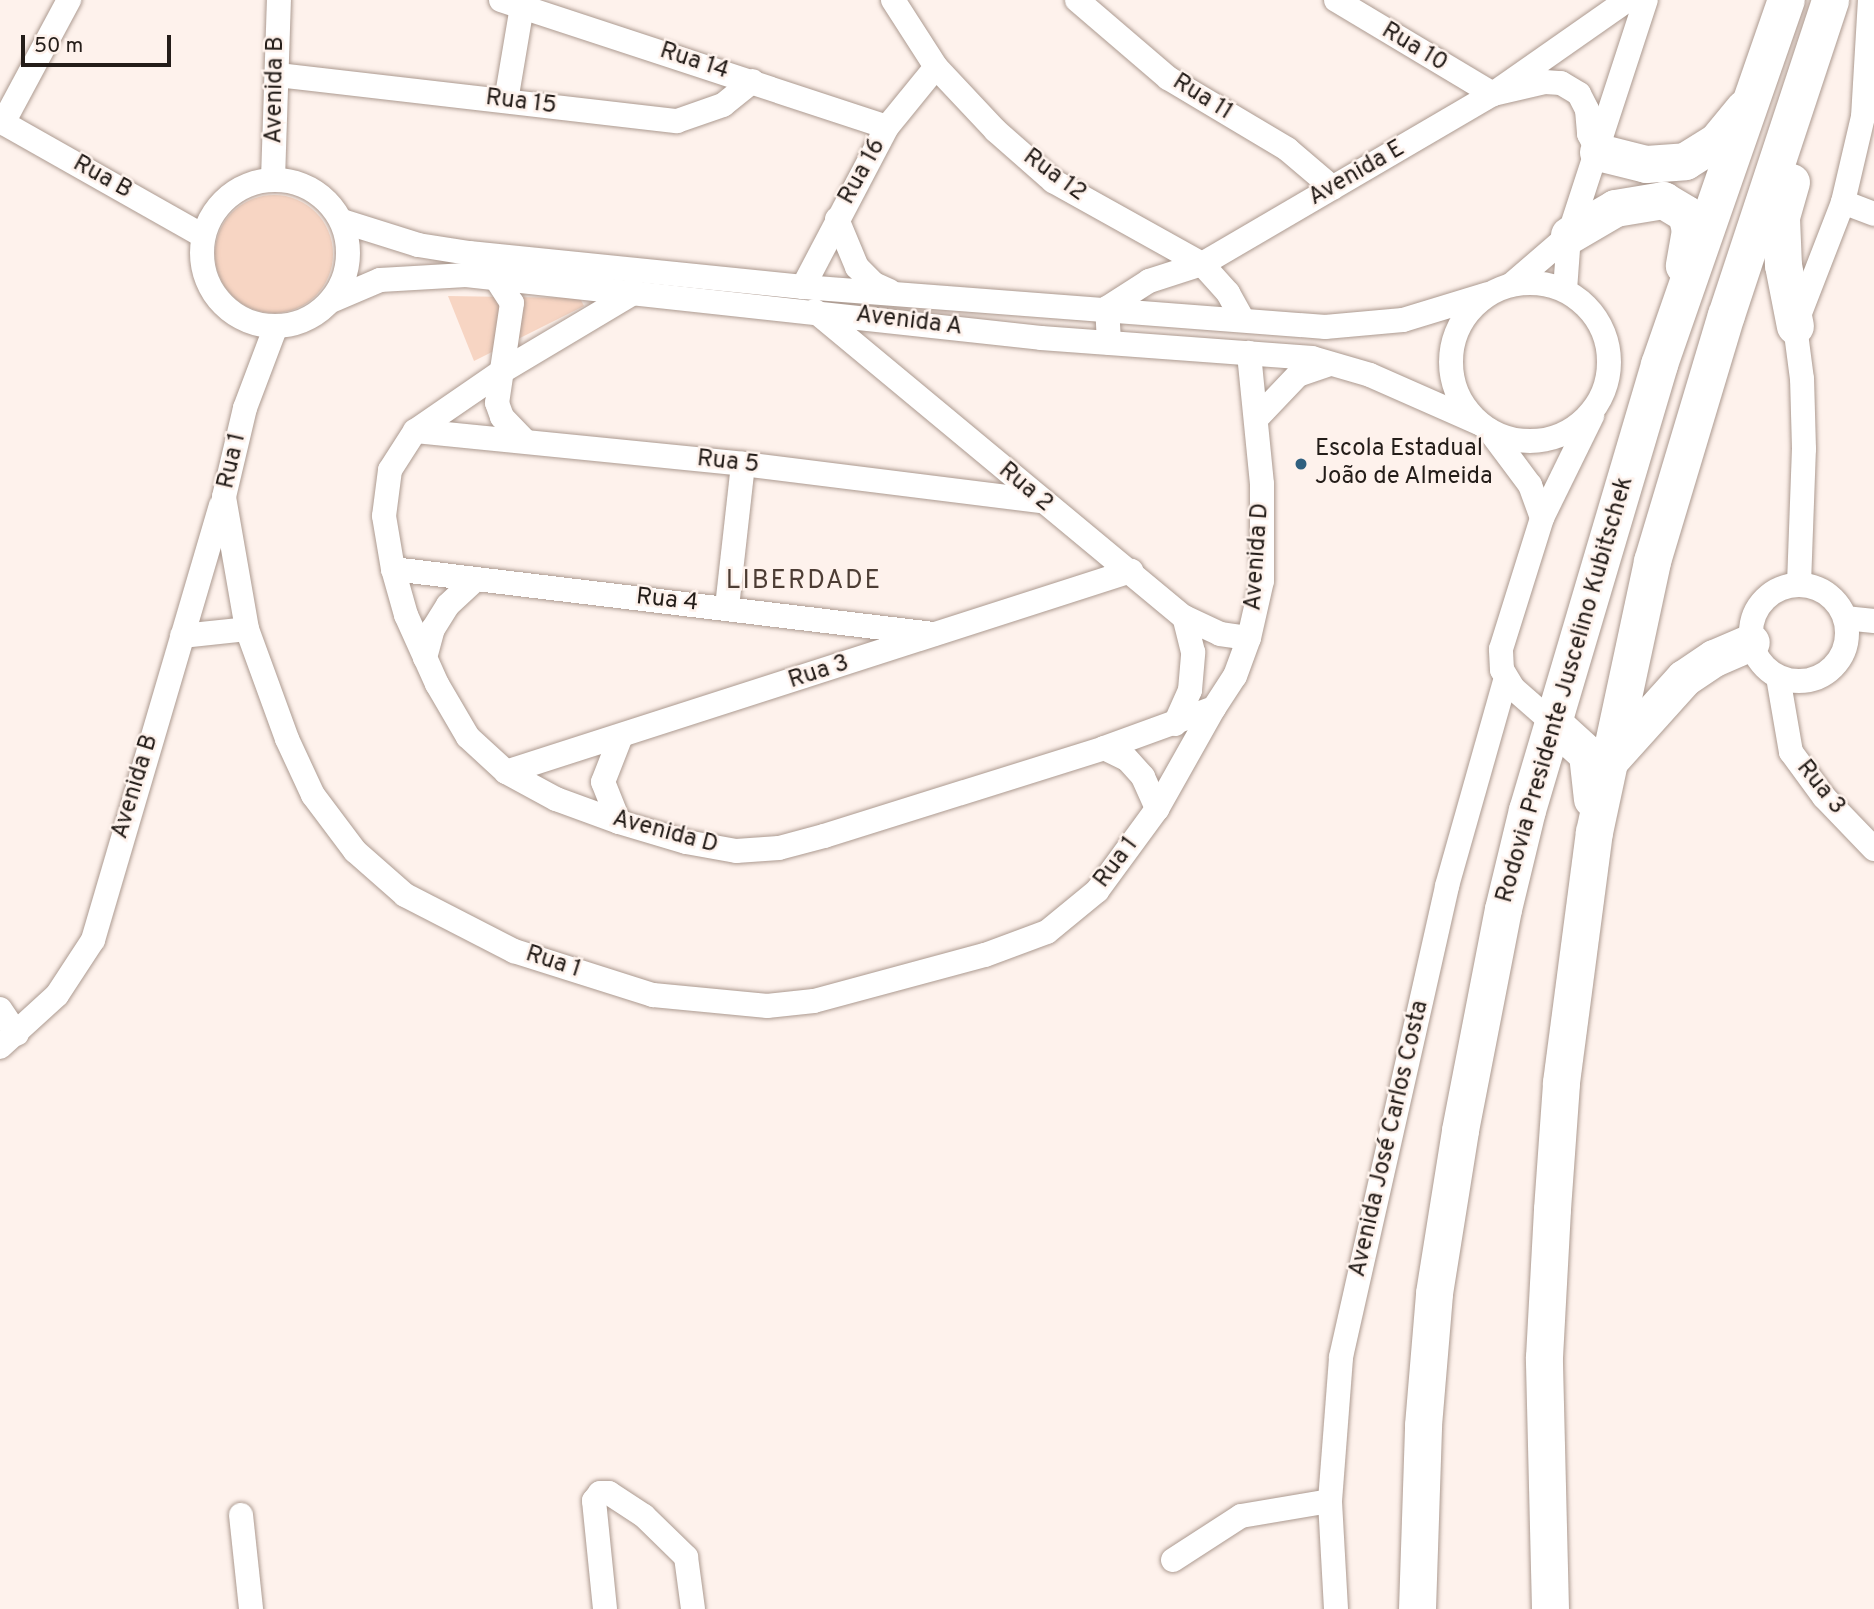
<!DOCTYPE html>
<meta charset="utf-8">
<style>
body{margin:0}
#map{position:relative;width:1874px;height:1609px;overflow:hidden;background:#fef2ec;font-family:Overpass,sans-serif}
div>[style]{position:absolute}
.green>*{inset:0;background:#f7d5c3}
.round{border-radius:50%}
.roads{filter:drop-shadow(0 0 2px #ac9a90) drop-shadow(0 0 2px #ac9a90)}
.minor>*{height:24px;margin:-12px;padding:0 12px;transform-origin:12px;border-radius:12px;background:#fff}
.minor>.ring{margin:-12px;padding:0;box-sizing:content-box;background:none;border:24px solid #fff;border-radius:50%}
.highway>*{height:37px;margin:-18.5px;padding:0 18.5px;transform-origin:18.5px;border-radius:18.5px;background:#fff}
.dots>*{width:19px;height:19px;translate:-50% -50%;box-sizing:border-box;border:4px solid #fef2ec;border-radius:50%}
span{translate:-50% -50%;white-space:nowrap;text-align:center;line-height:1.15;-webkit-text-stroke:5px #fef2ec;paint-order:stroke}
.street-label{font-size:24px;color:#241d19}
.poi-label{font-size:24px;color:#241d19}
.left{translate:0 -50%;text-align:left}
.neighbourhood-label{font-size:26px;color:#4d3d34;letter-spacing:2px}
.scale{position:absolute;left:21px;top:35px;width:150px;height:32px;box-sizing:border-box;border:4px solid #241d19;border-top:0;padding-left:9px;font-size:21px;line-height:24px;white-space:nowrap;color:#241d19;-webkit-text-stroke:5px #fef2ec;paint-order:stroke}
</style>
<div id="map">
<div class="green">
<i class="round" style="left:215px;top:195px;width:118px;height:118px"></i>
<i style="clip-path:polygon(448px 296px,580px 298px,584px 306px,474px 361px)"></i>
</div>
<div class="roads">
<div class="minor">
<i style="left:501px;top:0;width:406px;rotate:18.2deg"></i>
<i style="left:893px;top:0;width:80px;rotate:57.3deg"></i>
<i style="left:936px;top:67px;width:88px;rotate:46.8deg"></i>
<i style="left:996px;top:131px;width:76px;rotate:41.3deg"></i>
<i style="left:1053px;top:181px;width:171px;rotate:29.1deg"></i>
<i style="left:1202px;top:264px;width:39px;rotate:48deg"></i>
<i style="left:1228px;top:293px;width:29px;rotate:61deg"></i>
<i style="left:1077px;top:0;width:120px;rotate:40.6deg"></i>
<i style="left:1168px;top:78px;width:139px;rotate:30.8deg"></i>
<i style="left:1287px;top:149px;width:60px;rotate:40.3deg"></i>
<i style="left:1336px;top:0;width:183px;rotate:30.9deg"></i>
<i style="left:1493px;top:94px;width:53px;rotate:-13deg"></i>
<i style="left:1545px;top:82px;width:16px;rotate:4deg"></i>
<i style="left:1561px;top:83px;width:21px;rotate:31deg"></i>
<i style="left:1579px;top:94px;width:18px;rotate:63deg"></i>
<i style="left:1587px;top:110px;width:24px;rotate:85deg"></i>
<i style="left:1589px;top:134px;width:20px;rotate:63deg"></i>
<i style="left:278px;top:75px;width:402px;rotate:6.6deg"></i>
<i style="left:677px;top:121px;width:49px;rotate:-19.2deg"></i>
<i style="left:723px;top:105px;width:38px;rotate:-39deg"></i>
<i style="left:506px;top:101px;width:96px;rotate:-80.4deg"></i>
<i style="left:522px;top:6px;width:7px;rotate:-124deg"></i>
<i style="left:0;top:121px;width:233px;rotate:29.5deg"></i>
<i style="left:3px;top:123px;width:140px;rotate:-61.8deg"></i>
<i style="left:273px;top:179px;width:179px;rotate:-88.1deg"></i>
<i class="ring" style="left:202px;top:180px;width:122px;height:122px"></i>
<i style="left:1843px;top:202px;width:33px;rotate:21deg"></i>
<i style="left:837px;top:219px;width:52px;rotate:67.4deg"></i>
<i style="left:857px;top:267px;width:24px;rotate:45deg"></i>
<i style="left:874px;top:284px;width:17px;rotate:24deg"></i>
<i style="left:342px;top:221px;width:80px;rotate:17.5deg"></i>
<i style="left:418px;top:245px;width:52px;rotate:8.9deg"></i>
<i style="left:469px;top:253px;width:336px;rotate:5.8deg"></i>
<i style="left:803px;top:287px;width:524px;rotate:4.38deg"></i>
<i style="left:1325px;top:327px;width:78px;rotate:-5.1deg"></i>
<i style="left:1403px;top:320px;width:89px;rotate:-17deg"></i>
<i style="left:495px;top:277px;width:31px;rotate:57deg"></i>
<i style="left:512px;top:303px;width:101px;rotate:98.5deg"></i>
<i style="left:497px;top:403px;width:15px;rotate:70deg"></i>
<i style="left:502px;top:417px;width:33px;rotate:46deg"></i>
<i class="ring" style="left:1451px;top:283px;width:134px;height:134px"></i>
<i style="left:1512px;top:284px;width:75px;rotate:-40.7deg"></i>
<i style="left:803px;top:287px;width:181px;rotate:-62.3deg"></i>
<i style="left:887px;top:127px;width:77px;rotate:-50.8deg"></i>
<i style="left:1565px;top:290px;width:55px;rotate:-85.8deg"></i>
<i style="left:1569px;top:235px;width:247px;rotate:-71.9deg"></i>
<i style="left:635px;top:292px;width:156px;rotate:149.2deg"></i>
<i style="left:501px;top:372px;width:104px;rotate:145.5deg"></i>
<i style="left:415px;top:431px;width:46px;rotate:122.7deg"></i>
<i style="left:390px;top:470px;width:46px;rotate:97.4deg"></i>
<i style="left:384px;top:516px;width:54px;rotate:80.4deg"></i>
<i style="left:393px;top:569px;width:48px;rotate:74.2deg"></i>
<i style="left:406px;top:615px;width:76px;rotate:65.8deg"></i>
<i style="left:437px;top:684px;width:61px;rotate:59.7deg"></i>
<i style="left:468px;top:737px;width:52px;rotate:42.6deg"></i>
<i style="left:506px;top:772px;width:57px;rotate:28.4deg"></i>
<i style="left:556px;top:799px;width:67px;rotate:20.1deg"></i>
<i style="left:619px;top:822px;width:70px;rotate:16.6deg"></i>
<i style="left:686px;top:842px;width:51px;rotate:10.2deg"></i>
<i style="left:736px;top:851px;width:43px;rotate:-4deg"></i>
<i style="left:779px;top:848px;width:47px;rotate:-14.9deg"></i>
<i style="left:824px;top:836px;width:294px;rotate:-17.4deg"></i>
<i style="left:1104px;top:748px;width:117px;rotate:-20deg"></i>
<i style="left:1214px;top:708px;width:38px;rotate:-57deg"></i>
<i style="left:1235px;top:676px;width:40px;rotate:-69.8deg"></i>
<i style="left:1249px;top:638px;width:58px;rotate:-77.2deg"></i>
<i style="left:1262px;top:581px;width:97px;rotate:-90deg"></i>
<i style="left:1262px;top:484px;width:132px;rotate:-95.7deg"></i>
<i style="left:331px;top:301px;width:53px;rotate:-23.2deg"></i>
<i style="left:380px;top:280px;width:86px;rotate:-3.3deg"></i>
<i style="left:466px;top:275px;width:578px;rotate:6.25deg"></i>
<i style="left:1041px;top:338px;width:272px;rotate:4.2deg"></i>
<i style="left:1312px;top:358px;width:60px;rotate:16.3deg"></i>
<i style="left:1370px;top:375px;width:119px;rotate:23.8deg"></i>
<i style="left:815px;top:311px;width:479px;rotate:39.7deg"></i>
<i style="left:1184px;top:617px;width:40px;rotate:25deg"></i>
<i style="left:1220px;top:634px;width:29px;rotate:8deg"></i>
<i style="left:276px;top:326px;width:88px;rotate:110.7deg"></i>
<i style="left:245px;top:408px;width:91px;rotate:103.3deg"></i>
<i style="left:224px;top:497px;width:134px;rotate:80.1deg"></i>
<i style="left:247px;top:629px;width:117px;rotate:70deg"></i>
<i style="left:287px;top:739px;width:62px;rotate:65.1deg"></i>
<i style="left:313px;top:795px;width:70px;rotate:53.1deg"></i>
<i style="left:355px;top:851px;width:67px;rotate:41.3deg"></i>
<i style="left:405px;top:895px;width:123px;rotate:27.2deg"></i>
<i style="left:514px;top:951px;width:146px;rotate:17.6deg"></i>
<i style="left:653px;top:995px;width:115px;rotate:5.5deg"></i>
<i style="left:767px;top:1006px;width:47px;rotate:-6.1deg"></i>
<i style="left:814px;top:1001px;width:177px;rotate:-15.1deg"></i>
<i style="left:985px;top:955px;width:66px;rotate:-20.4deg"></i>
<i style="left:1047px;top:932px;width:65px;rotate:-39.4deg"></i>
<i style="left:1097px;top:891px;width:102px;rotate:-53.8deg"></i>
<i style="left:1157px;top:809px;width:116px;rotate:-60.6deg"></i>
<i style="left:1109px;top:343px;width:35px;rotate:-93deg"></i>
<i style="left:1107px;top:308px;width:50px;rotate:-32.7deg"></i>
<i style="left:1149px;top:281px;width:56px;rotate:-17.8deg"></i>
<i style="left:1202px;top:264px;width:337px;rotate:-30.3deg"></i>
<i style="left:1493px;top:94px;width:164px;rotate:-35deg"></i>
<i style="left:1257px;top:418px;width:59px;rotate:-46.4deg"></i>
<i style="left:1298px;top:375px;width:34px;rotate:-19deg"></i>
<i style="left:1489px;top:430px;width:69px;rotate:53.3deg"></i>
<i style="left:1530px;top:485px;width:35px;rotate:70deg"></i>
<i style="left:415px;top:431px;width:330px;rotate:5.7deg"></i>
<i style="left:743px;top:464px;width:300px;rotate:7.1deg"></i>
<i style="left:393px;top:569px;width:544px;rotate:6.86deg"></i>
<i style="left:1799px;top:584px;width:135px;rotate:-87.9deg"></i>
<i style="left:1804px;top:449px;width:70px;rotate:-91.6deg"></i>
<i style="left:1802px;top:379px;width:53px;rotate:-97.5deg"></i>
<i style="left:1795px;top:326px;width:133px;rotate:-68.8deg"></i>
<i style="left:1843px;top:202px;width:87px;rotate:-76.8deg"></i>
<i style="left:1863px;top:117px;width:117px;rotate:-86.6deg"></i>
<i class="ring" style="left:1751px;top:585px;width:72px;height:72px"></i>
<i style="left:727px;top:607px;width:144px;rotate:-83.6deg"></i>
<i style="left:1845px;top:618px;width:29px;rotate:6deg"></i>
<i style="left:182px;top:636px;width:65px;rotate:-6.1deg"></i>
<i style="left:425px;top:658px;width:30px;rotate:-75deg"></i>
<i style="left:433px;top:629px;width:28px;rotate:-58deg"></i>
<i style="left:448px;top:605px;width:35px;rotate:-43deg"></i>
<i style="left:1778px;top:677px;width:76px;rotate:80.2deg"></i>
<i style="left:1791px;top:752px;width:56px;rotate:53.7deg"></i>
<i style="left:1824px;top:797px;width:72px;rotate:46.1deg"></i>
<i style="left:1175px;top:724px;width:37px;rotate:-66deg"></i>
<i style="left:1190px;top:690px;width:38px;rotate:-85deg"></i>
<i style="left:1193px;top:652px;width:36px;rotate:-104deg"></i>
<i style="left:1554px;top:724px;width:55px;rotate:-138.7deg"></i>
<i style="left:1513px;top:688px;width:21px;rotate:-121deg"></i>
<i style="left:1502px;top:670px;width:21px;rotate:-93deg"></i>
<i style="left:1501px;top:649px;width:137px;rotate:-72.6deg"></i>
<i style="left:1542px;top:518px;width:114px;rotate:-63.9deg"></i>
<i style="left:1104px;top:748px;width:25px;rotate:26deg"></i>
<i style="left:1127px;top:759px;width:24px;rotate:48deg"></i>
<i style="left:1143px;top:777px;width:35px;rotate:66deg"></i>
<i style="left:506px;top:772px;width:657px;rotate:-17.83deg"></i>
<i style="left:619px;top:822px;width:43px;rotate:-111.8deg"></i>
<i style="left:603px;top:782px;width:49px;rotate:-68.6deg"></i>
<i style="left:0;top:1009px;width:30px;rotate:56deg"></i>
<i style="left:0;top:1047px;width:77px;rotate:-42.4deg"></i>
<i style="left:57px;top:995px;width:66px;rotate:-56.8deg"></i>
<i style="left:93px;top:940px;width:453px;rotate:-73.6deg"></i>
<i style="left:241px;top:1515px;width:95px;rotate:83.9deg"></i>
<i style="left:1173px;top:1560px;width:81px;rotate:-32.9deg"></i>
<i style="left:1241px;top:1516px;width:90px;rotate:-9.6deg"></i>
<i style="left:605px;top:1609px;width:109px;rotate:-95.8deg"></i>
<i style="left:594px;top:1501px;width:10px;rotate:-53deg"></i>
<i style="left:600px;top:1493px;width:9px"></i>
<i style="left:609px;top:1493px;width:42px;rotate:33.3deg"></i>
<i style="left:644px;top:1516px;width:59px;rotate:44.3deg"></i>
<i style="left:686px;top:1557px;width:52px;rotate:82.3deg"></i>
<i style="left:1336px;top:1609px;width:108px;rotate:-93.2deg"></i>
<i style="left:1330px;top:1501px;width:144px;rotate:-85.6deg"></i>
<i style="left:1341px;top:1357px;width:483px;rotate:-77.3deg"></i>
<i style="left:1447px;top:886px;width:216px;rotate:-74.2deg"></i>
</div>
<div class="highway">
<i style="left:1598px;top:152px;width:49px;rotate:14deg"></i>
<i style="left:1646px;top:164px;width:39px;rotate:-4deg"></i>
<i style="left:1685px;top:161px;width:36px;rotate:-32deg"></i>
<i style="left:1716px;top:142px;width:44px;rotate:-50.5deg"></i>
<i style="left:1791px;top:182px;width:37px;rotate:106deg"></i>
<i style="left:1781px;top:218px;width:47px;rotate:87.6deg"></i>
<i style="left:1783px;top:265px;width:62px;rotate:78.9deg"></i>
<i style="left:1569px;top:235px;width:53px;rotate:-30.4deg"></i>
<i style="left:1615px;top:208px;width:49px;rotate:-9.5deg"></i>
<i style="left:1663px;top:200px;width:27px;rotate:31deg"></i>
<i style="left:1686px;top:214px;width:16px;rotate:76deg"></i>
<i style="left:1690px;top:230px;width:36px;rotate:100deg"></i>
<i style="left:1554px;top:724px;width:45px;rotate:42.3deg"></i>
<i style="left:1587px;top:754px;width:45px;rotate:83.7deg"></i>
<i style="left:1611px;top:759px;width:109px;rotate:-48deg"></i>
<i style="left:1684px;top:678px;width:36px;rotate:-34deg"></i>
<i style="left:1714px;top:658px;width:40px;rotate:-23.4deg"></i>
<i style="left:1417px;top:1609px;width:184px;rotate:-88.1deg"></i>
<i style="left:1423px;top:1425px;width:132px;rotate:-85.2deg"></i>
<i style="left:1434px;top:1293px;width:165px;rotate:-80.9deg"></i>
<i style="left:1460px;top:1130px;width:225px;rotate:-79deg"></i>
<i style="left:1503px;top:909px;width:102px;rotate:-76.4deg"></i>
<i style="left:1527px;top:810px;width:465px;rotate:-73.5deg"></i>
<i style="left:1659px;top:364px;width:386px;rotate:-70.8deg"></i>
<i style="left:1550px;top:1609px;width:252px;rotate:-91.4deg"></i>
<i style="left:1544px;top:1357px;width:148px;rotate:-86.9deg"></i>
<i style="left:1552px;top:1209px;width:127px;rotate:-85.9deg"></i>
<i style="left:1561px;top:1082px;width:252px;rotate:-82.5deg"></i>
<i style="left:1594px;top:832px;width:277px;rotate:-77.9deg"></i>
<i style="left:1652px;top:561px;width:257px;rotate:-73.3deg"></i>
<i style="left:1726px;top:315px;width:332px;rotate:-71.7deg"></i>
</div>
</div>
<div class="dots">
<i style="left:1301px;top:464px;background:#30607f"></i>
</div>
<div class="street-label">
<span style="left:1414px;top:48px;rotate:31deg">Rua 10</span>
<span style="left:694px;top:62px;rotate:18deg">Rua 14</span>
<span style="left:276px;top:90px;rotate:-89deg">Avenida B</span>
<span style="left:1202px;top:98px;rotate:32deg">Rua 11</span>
<span style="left:521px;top:103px;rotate:7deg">Rua 15</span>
<span style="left:863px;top:172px;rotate:-61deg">Rua 16</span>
<span style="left:1357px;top:174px;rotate:-30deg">Avenida E</span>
<span style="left:1054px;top:176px;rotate:36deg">Rua 12</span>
<span style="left:102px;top:178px;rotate:29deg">Rua B</span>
<span style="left:909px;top:322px;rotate:7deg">Avenida A</span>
<span style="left:233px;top:461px;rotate:-77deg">Rua 1</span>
<span style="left:728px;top:463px;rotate:6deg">Rua 5</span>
<span style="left:1025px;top:488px;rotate:40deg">Rua 2</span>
<span style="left:1258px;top:557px;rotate:-86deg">Avenida D</span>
<span style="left:667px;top:601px;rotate:6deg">Rua 4</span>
<span style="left:819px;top:673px;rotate:-18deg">Rua 3</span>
<span style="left:1566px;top:690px;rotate:-74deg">Rodovia Presidente Juscelino Kubitschek</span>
<span style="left:136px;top:787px;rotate:-73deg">Avenida B</span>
<span style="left:1820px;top:788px;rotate:51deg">Rua 3</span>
<span style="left:665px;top:833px;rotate:15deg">Avenida D</span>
<span style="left:1117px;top:863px;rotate:-53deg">Rua 1</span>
<span style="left:553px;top:963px;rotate:18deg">Rua 1</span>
<span style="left:1390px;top:1139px;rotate:-77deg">Avenida José Carlos Costa</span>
</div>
<div class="poi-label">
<span class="left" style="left:1315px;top:464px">Escola Estadual<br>João de Almeida</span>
</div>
<div class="neighbourhood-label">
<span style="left:804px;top:582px">LIBERDADE</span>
</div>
<div class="scale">50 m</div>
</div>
